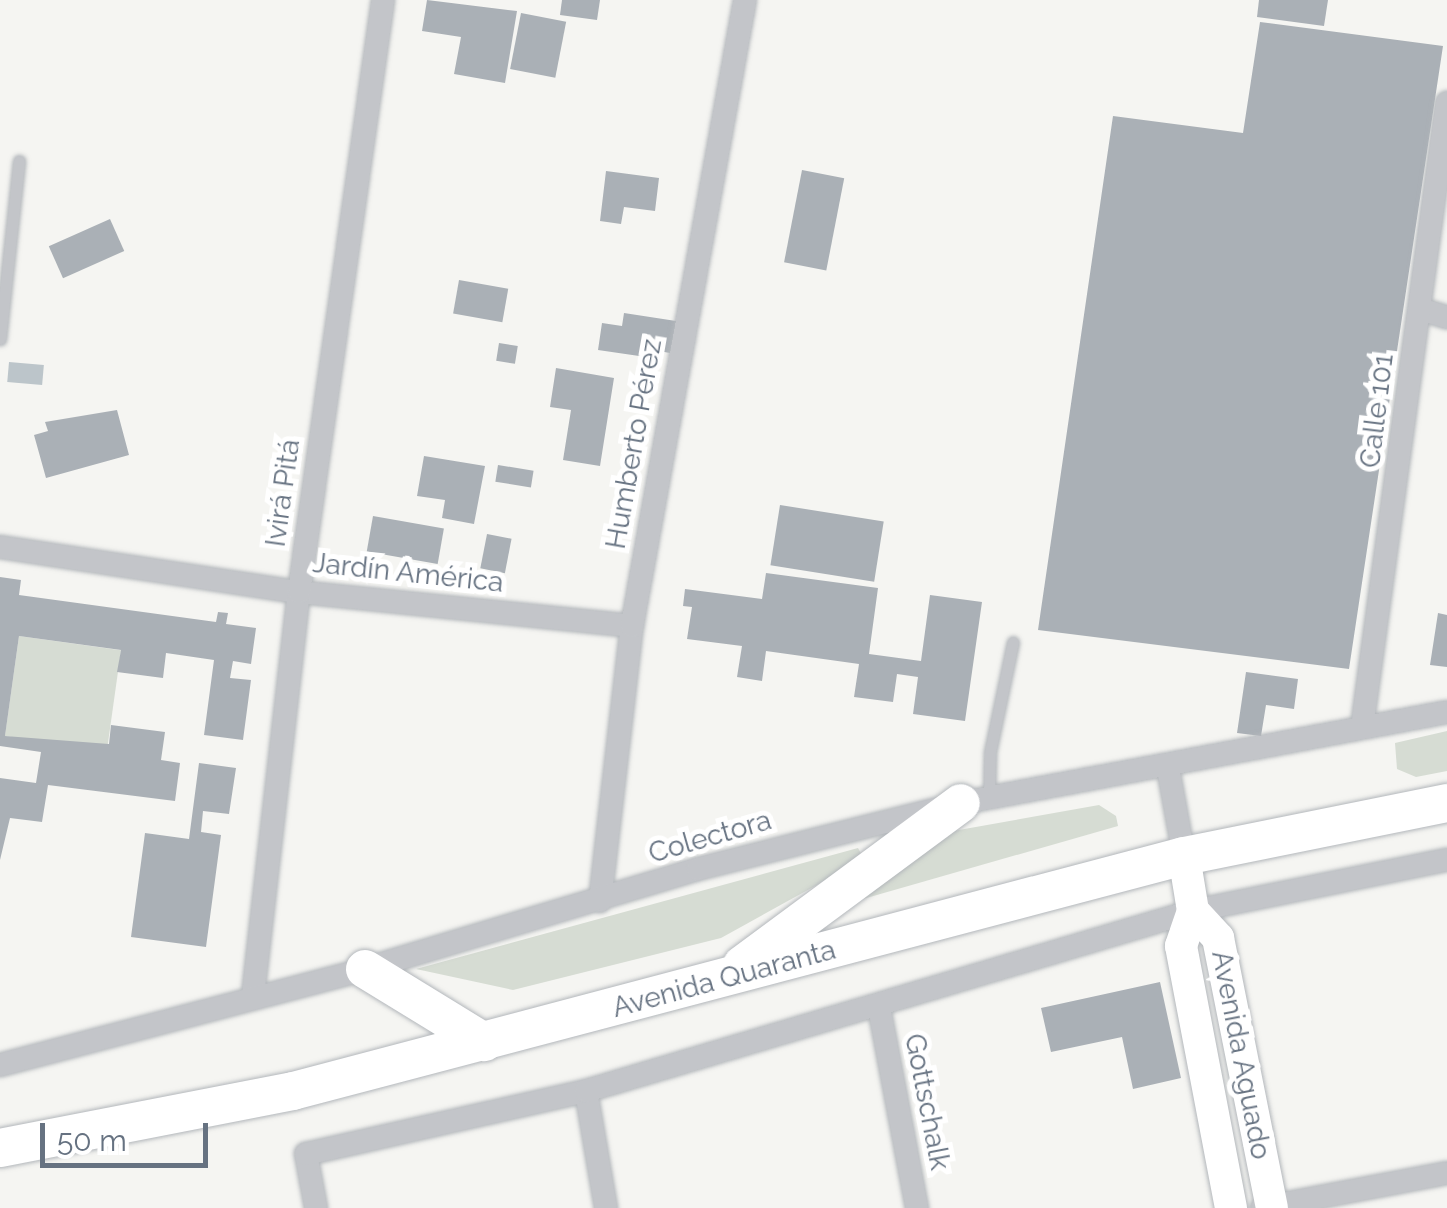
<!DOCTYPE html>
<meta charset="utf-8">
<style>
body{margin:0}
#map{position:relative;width:1447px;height:1208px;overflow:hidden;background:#f5f5f2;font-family:Raleway,sans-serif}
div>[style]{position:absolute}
.green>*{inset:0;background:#d6dcd3;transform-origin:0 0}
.water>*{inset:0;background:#bcc5ca;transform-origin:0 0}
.building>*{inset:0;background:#aab0b6;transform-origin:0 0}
.roads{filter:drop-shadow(0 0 2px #b3b7bb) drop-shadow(0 0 2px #b3b7bb)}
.service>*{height:11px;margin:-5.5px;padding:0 5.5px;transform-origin:5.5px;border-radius:5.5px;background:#c3c5c9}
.minor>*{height:22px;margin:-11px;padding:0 11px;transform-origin:11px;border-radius:11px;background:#c3c5c9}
.secondary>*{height:32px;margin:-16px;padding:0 16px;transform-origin:16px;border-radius:16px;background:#fff}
.trunk>*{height:38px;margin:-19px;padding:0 19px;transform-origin:19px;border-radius:19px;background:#fff}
span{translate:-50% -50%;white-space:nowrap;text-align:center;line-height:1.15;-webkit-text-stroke:10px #fff;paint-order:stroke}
.street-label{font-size:28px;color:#667281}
.scale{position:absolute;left:40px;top:1123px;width:168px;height:45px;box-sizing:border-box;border:5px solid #667281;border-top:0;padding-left:12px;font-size:30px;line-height:35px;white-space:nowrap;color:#667281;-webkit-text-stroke:8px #fff;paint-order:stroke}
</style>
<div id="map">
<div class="green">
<i style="left:19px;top:636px;width:103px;height:101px;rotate:8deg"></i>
<i style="clip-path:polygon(1447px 731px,1447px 771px,1416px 777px,1397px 769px,1395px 743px)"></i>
<i style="clip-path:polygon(1099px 805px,1116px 816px,1118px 826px,842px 905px,942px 833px)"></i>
<i style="clip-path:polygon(858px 848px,864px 859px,721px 938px,513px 990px,416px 969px)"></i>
</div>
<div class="water">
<i style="left:9px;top:362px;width:35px;height:20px;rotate:5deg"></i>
</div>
<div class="building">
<i style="clip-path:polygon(427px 0,517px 11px,505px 83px,454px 74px,461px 37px,422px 31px)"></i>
<i style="clip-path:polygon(562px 0,600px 0,597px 20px,560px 15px)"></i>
<i style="clip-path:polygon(1259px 0,1328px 0,1324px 26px,1257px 17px)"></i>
<i style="left:521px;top:13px;width:46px;height:57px;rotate:11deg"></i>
<i style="clip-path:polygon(1260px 22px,1443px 46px,1349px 669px,1038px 630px,1113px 116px,1243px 133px)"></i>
<i style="left:802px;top:170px;width:43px;height:94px;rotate:11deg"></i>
<i style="clip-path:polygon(606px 171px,659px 178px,655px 211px,624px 207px,621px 224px,600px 221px)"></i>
<i style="left:110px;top:219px;width:35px;height:67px;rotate:66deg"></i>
<i style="left:459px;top:280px;width:50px;height:34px;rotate:10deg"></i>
<i style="clip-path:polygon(624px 313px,676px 321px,670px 353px,647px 349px,646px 357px,598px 350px,602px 323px,622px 326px)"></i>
<i style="left:499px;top:343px;width:19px;height:18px;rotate:9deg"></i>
<i style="clip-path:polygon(556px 368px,614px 378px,600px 466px,563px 460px,571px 410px,550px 407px)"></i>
<i style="clip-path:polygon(117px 410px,129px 455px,46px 478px,34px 435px,48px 431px,45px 422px)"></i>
<i style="clip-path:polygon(424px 456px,485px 466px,474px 524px,442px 518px,445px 500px,417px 496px)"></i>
<i style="left:498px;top:465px;width:36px;height:17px;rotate:9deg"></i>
<i style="left:780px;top:505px;width:105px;height:61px;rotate:9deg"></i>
<i style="left:373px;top:516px;width:72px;height:36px;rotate:10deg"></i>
<i style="left:487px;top:534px;width:25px;height:35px;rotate:11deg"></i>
<i style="clip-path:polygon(766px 573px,878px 588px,869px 654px,921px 661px,930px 595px,982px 602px,965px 721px,913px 714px,918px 677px,897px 674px,893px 702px,854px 697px,859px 664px,766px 651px,762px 681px,737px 677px,742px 646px,687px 639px,692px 607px,683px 606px,685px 589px,762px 599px)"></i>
<i style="clip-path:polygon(0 577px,21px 580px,19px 595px,216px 622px,218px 612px,228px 613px,226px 624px,256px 628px,251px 664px,233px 661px,230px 678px,251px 680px,243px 740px,204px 735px,214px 660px,166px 653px,163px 678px,117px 672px,121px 650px,19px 636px,5px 736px,109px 744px,111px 725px,165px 732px,161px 760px,180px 763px,175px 801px,48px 785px,42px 822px,10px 818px,0 860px,0 778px,36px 783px,41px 752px,0 746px)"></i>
<i style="clip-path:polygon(1438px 613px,1447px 615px,1447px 667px,1430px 665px)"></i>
<i style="clip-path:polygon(1246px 672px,1298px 679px,1294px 709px,1266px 705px,1261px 736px,1237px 733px)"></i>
<i style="clip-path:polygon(199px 763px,236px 768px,229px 814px,203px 811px,201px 832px,221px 835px,206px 947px,131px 937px,145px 833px,189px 839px)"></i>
<i style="clip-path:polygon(1160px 982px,1181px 1078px,1133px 1089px,1122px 1037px,1051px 1052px,1041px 1008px)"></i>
</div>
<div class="roads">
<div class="service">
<i style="left:0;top:339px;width:179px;rotate:-83.9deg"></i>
<i style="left:989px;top:797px;width:45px;rotate:-88.7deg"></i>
<i style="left:990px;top:752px;width:112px;rotate:-78.2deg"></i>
</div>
<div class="minor">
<i style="left:1420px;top:309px;width:28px;rotate:17deg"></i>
<i style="left:0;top:547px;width:302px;rotate:8.6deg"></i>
<i style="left:299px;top:592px;width:335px;rotate:5.8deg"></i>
<i style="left:1362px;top:727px;width:630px;rotate:-82.24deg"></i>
<i style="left:1168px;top:768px;width:89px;rotate:79.7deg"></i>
<i style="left:600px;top:901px;width:277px;rotate:-83.4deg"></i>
<i style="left:632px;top:626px;width:636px;rotate:-79.77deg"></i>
<i style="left:253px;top:995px;width:406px;rotate:-83.5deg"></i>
<i style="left:299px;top:592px;width:598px;rotate:-81.92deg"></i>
<i style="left:879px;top:1007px;width:205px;rotate:79.3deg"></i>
<i style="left:0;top:1065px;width:377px;rotate:-14.7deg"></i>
<i style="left:365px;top:969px;width:348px;rotate:-16.7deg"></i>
<i style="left:698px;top:869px;width:271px;rotate:-14.1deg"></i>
<i style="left:961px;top:803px;width:494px;rotate:-10.6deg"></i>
<i style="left:586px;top:1091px;width:119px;rotate:80.3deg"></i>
<i style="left:316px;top:1208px;width:55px;rotate:-100.5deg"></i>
<i style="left:306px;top:1154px;width:287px;rotate:-12.7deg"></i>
<i style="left:586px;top:1091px;width:633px;rotate:-16.52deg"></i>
<i style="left:1193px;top:911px;width:259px;rotate:-11.4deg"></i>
<i style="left:1262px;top:1208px;width:188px;rotate:-10.7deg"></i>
</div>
<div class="secondary">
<i style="left:1184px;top:856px;width:56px;rotate:80.7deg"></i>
<i style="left:1193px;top:911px;width:37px;rotate:109deg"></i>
<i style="left:1181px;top:946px;width:267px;rotate:79.2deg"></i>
<i style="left:1193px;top:911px;width:37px;rotate:47deg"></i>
<i style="left:1218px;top:938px;width:275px;rotate:78.7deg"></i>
</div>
<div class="trunk">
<i style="left:742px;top:965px;width:272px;rotate:-36.5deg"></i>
<i style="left:365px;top:969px;width:140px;rotate:31.5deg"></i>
<i style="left:0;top:1148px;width:298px;rotate:-11deg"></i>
<i style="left:293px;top:1091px;width:921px;rotate:-14.78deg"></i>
<i style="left:1184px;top:856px;width:268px;rotate:-11.4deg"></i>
</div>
</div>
<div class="street-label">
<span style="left:1377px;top:411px;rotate:-83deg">Calle 101</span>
<span style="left:634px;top:444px;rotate:-80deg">Humberto Pérez</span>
<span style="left:283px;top:493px;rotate:-82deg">Ivirá Pitá</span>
<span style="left:408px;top:573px;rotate:6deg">Jardín América</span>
<span style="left:710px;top:837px;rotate:-16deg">Colectora</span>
<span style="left:724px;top:979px;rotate:-15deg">Avenida Quaranta</span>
<span style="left:1241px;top:1055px;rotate:79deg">Avenida Aguado</span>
<span style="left:927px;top:1102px;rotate:79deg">Gottschalk</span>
</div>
<div class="scale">50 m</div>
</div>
